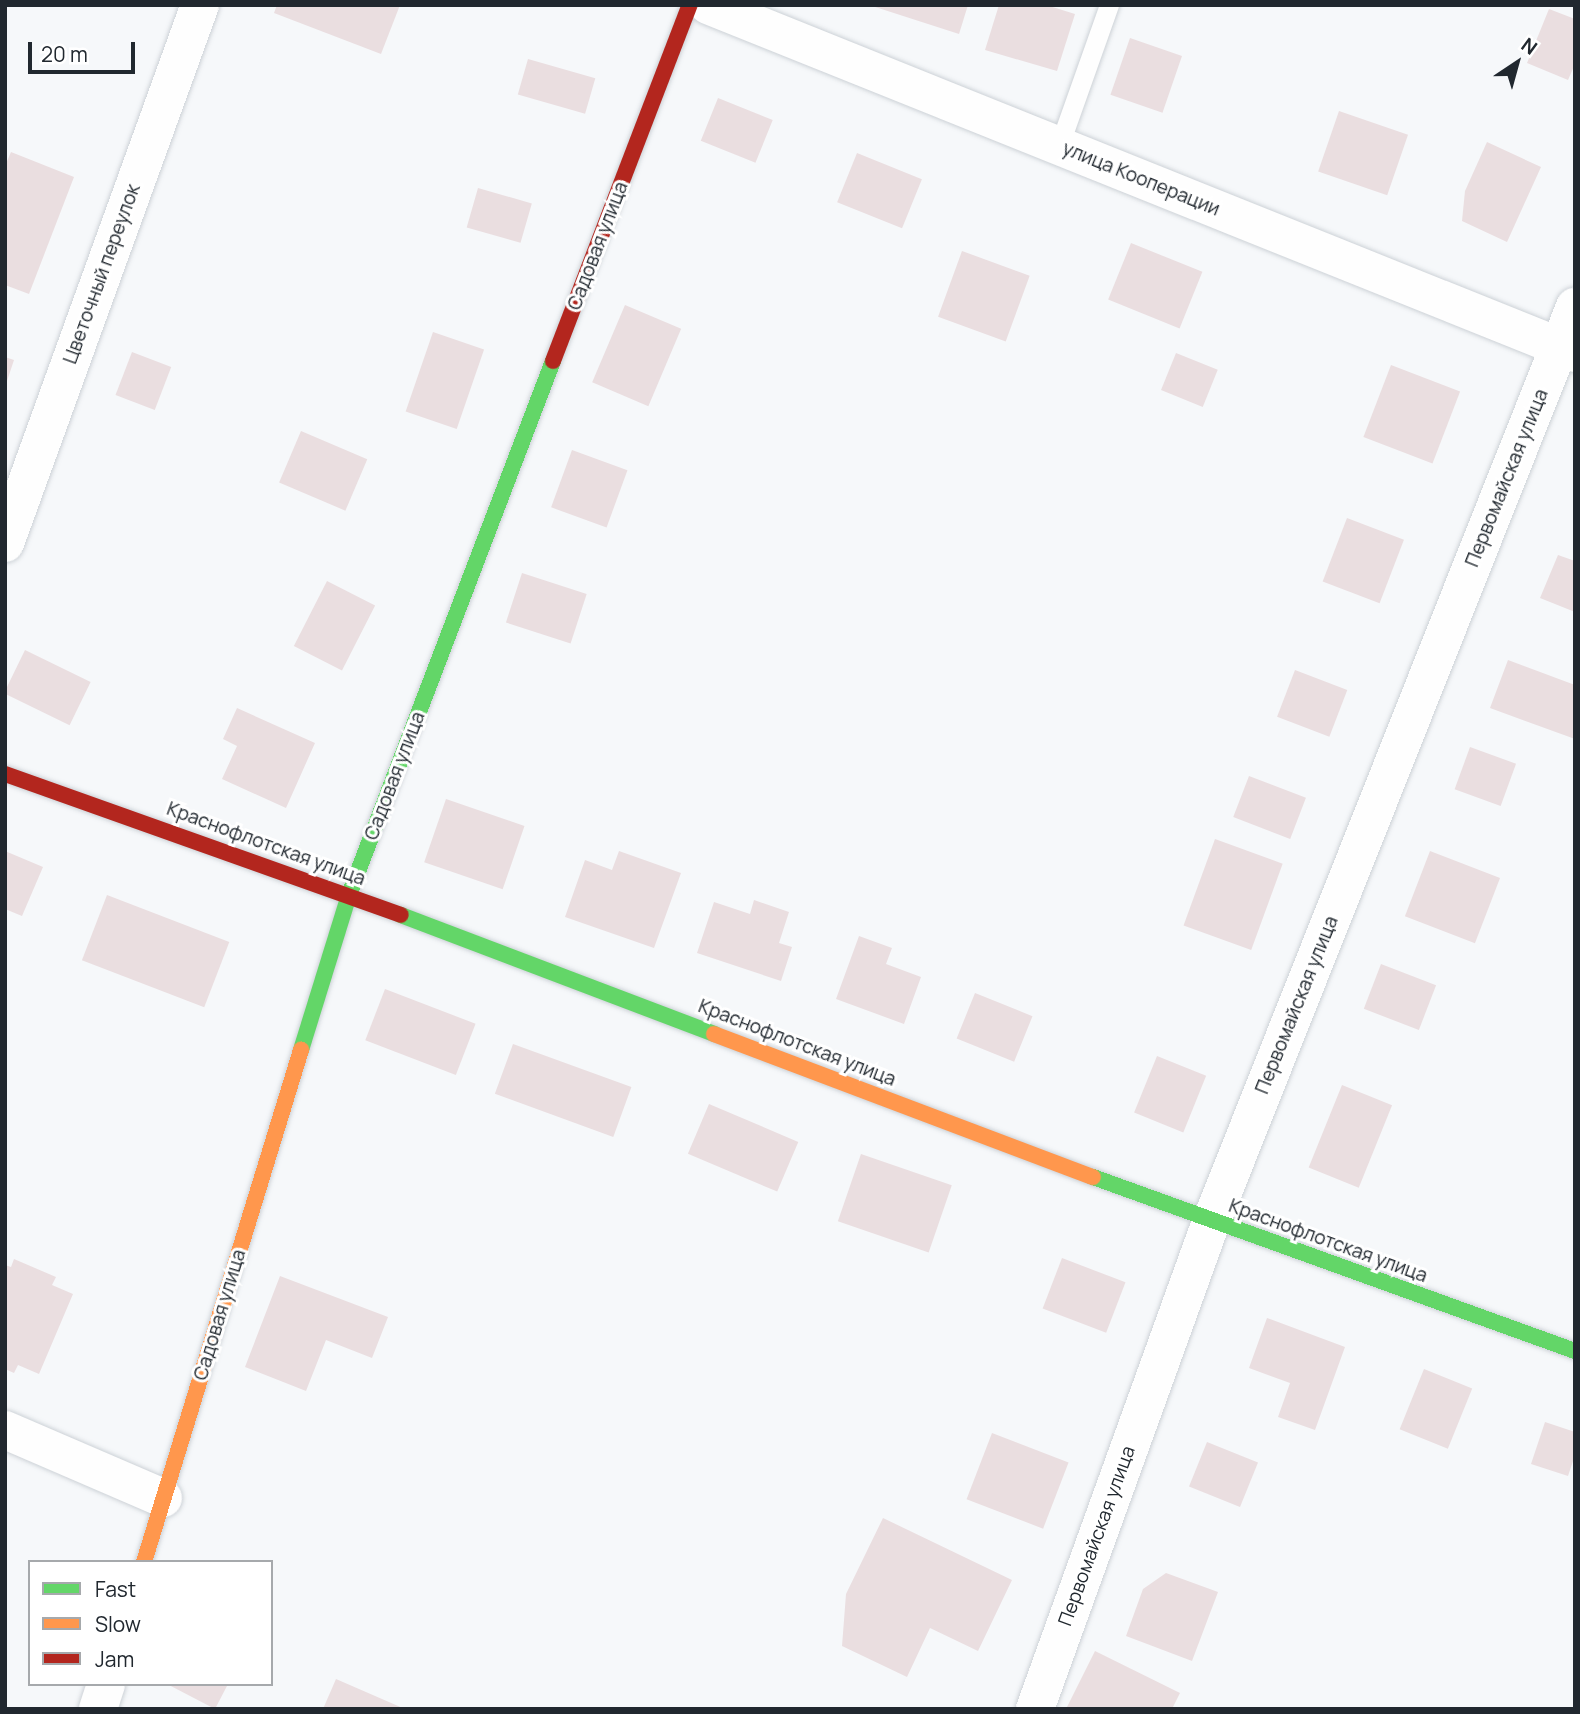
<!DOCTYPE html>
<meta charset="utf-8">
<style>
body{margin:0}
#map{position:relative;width:1580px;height:1714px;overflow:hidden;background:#f6f8fa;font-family:Manrope,sans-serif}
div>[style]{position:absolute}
.building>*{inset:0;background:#eadee0;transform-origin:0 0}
.roads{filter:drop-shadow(0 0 2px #cdd2d7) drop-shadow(0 0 2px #cdd2d7)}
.lane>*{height:19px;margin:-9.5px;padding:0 9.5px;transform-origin:9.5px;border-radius:9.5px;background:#fefefe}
.street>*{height:38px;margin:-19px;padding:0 19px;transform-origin:19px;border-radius:19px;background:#fefefe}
.fast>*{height:16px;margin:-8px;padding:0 8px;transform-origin:8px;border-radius:8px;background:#63d668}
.slow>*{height:16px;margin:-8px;padding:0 8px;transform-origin:8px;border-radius:8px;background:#ff974d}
.jam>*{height:16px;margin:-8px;padding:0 8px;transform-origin:8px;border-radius:8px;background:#b3261e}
span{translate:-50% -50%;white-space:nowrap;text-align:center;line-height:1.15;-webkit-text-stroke:6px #fff;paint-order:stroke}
.street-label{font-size:19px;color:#21282f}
.frame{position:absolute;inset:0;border:7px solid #21282f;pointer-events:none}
.legend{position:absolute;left:28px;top:1560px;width:245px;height:126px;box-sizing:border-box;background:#fff;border:2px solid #a6a9ac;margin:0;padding:9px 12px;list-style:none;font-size:21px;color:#21282f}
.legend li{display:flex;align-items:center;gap:14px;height:35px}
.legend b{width:35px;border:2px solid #a6a9ac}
.north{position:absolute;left:1482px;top:28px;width:70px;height:70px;-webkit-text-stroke:5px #fff;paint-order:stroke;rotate:36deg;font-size:19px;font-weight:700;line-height:28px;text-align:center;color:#21282f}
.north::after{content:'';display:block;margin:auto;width:24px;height:32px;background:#21282f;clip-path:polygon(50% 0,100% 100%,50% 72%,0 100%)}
.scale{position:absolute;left:28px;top:42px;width:107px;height:32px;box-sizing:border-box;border:4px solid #21282f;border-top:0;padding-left:9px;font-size:21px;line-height:24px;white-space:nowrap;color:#21282f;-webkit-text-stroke:5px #fff;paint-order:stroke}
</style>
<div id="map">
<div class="building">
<i style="clip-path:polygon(277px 5px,400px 5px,381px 54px,274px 13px)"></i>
<i style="clip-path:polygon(869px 5px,968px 5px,959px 34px)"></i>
<i style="clip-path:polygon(999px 5px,1046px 5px,1075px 14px,1057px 71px,985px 50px)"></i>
<i style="clip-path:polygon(1549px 9px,1575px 19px,1575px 64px,1568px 80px,1527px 63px)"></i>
<i style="left:1130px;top:38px;width:55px;height:60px;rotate:19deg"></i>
<i style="left:528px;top:59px;width:70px;height:37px;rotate:16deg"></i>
<i style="left:718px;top:98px;width:59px;height:46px;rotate:22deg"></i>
<i style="left:1339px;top:111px;width:73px;height:64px;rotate:19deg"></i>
<i style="clip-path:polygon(1487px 142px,1541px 167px,1507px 242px,1462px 221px,1465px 191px)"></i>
<i style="clip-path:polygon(11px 152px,74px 177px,29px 294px,5px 285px,5px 166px)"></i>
<i style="left:857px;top:153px;width:70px;height:53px;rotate:22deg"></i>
<i style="left:478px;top:188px;width:56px;height:41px;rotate:16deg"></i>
<i style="left:1131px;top:243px;width:77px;height:61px;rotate:22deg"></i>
<i style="left:962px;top:251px;width:72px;height:70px;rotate:20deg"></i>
<i style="left:625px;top:305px;width:61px;height:84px;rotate:23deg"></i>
<i style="left:433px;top:332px;width:54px;height:84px;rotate:19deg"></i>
<i style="left:132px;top:352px;width:42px;height:46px;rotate:21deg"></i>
<i style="left:1176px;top:353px;width:45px;height:40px;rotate:22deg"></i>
<i style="clip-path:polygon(5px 357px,14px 360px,6px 384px,5px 384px)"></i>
<i style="left:1391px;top:365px;width:74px;height:77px;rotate:21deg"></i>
<i style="left:301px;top:431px;width:72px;height:56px;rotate:23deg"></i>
<i style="left:572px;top:450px;width:59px;height:61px;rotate:20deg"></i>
<i style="left:1347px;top:518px;width:61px;height:68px;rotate:21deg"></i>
<i style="clip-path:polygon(1558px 555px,1575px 561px,1575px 612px,1540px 598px)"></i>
<i style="left:522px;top:573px;width:68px;height:52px;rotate:18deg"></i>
<i style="left:327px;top:581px;width:54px;height:73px;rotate:27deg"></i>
<i style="left:25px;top:650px;width:73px;height:48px;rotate:26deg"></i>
<i style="clip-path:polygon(1508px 660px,1575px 685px,1575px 739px,1490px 708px)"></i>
<i style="left:1295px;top:670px;width:56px;height:50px;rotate:21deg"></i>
<i style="clip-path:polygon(237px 708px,315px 743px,286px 808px,222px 779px,237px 746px,223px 739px)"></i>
<i style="left:1470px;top:747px;width:49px;height:45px;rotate:20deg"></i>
<i style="left:1249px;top:776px;width:61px;height:44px;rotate:21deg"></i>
<i style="left:446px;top:799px;width:83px;height:67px;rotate:19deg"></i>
<i style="left:1215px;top:839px;width:72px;height:92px;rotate:20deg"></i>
<i style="clip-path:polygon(5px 851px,43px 867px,22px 916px,5px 909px)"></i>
<i style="clip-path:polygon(619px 851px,681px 873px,654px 948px,565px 917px,585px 860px,612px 870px)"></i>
<i style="left:1430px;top:851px;width:75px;height:70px;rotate:21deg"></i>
<i style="left:107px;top:895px;width:131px;height:70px;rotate:21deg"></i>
<i style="clip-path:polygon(754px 900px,789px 912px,779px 943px,792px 947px,781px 981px,697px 953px,714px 902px,750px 914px)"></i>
<i style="clip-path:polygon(859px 936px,892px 948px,886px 964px,921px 977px,904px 1024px,836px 999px)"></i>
<i style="left:1381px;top:964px;width:59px;height:48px;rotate:21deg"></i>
<i style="left:385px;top:989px;width:97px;height:55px;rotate:21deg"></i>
<i style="left:975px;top:993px;width:62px;height:49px;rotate:22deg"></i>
<i style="left:513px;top:1044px;width:126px;height:53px;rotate:20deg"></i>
<i style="left:1157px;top:1056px;width:53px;height:61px;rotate:22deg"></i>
<i style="left:1342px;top:1085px;width:54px;height:89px;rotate:22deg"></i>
<i style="left:709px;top:1104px;width:97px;height:54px;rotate:23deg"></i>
<i style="left:861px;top:1154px;width:96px;height:71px;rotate:19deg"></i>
<i style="left:1062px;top:1258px;width:68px;height:54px;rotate:21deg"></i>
<i style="clip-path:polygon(14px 1259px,56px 1277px,52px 1285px,73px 1294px,39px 1374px,18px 1365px,14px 1373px,5px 1369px,5px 1265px,11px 1267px)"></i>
<i style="clip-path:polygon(280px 1276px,388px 1317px,372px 1358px,326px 1340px,306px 1391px,245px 1367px)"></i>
<i style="clip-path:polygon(1267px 1318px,1345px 1347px,1315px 1430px,1278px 1417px,1290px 1383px,1249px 1368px)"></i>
<i style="left:1424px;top:1369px;width:52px;height:65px;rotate:22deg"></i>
<i style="clip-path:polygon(1545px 1422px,1575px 1432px,1575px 1455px,1568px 1476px,1531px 1464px)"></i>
<i style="left:992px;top:1433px;width:82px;height:71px;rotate:21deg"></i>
<i style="left:1207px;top:1442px;width:55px;height:48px;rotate:22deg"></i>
<i style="clip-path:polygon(883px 1518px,1012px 1580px,978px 1651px,930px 1628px,907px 1677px,842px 1646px,846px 1594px)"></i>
<i style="clip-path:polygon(1166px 1573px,1218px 1592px,1192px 1661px,1126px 1636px,1143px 1589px)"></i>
<i style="clip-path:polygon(1095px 1651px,1180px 1693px,1172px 1709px,1066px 1709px)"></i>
<i style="clip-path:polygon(336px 1679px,405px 1709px,323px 1709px)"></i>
<i style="clip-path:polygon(167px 1684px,228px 1684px,215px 1709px)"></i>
</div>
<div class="roads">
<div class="lane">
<i style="left:1059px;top:146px;width:150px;rotate:-70.5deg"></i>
</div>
<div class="street">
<i style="left:708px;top:5px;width:934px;rotate:21.87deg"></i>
<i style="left:5px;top:543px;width:572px;rotate:-70.08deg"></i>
<i style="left:5px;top:1430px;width:172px;rotate:23.3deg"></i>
<i style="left:98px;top:1709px;width:26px;rotate:-72deg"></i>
<i style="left:1035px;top:1709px;width:518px;rotate:-70.13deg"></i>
<i style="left:1211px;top:1222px;width:985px;rotate:-68.31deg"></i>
</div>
<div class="fast">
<i style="left:401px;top:915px;width:335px;rotate:20.8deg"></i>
<i style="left:301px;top:1050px;width:162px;rotate:-72.8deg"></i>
<i style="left:349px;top:895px;width:572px;rotate:-69.09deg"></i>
<i style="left:1093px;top:1177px;width:512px;rotate:19.85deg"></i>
</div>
<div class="slow">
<i style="left:714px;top:1034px;width:405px;rotate:20.7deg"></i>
<i style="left:144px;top:1562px;width:536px;rotate:-72.95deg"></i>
</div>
<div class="jam">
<i style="left:553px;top:361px;width:381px;rotate:-69deg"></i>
<i style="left:5px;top:774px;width:420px;rotate:19.6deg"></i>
</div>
</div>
<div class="street-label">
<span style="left:1141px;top:179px;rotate:22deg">улица Кооперации</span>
<span style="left:598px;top:246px;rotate:-69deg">Садовая улица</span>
<span style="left:102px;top:274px;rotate:-70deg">Цветочный переулок</span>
<span style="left:1507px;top:478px;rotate:-68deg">Первомайская улица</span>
<span style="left:395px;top:776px;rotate:-69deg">Садовая улица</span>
<span style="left:266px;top:844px;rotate:20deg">Краснофлотская улица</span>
<span style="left:1297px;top:1005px;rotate:-68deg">Первомайская улица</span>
<span style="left:797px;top:1043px;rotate:21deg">Краснофлотская улица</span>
<span style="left:1328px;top:1241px;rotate:20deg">Краснофлотская улица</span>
<span style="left:220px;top:1315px;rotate:-73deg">Садовая улица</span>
<span style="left:1097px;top:1536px;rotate:-70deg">Первомайская улица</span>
</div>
<div class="frame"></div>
<ul class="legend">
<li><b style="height:9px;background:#63d668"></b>Fast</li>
<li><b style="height:9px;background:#ff974d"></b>Slow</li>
<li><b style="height:9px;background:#b3261e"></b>Jam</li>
</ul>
<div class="north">N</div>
<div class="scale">20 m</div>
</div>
